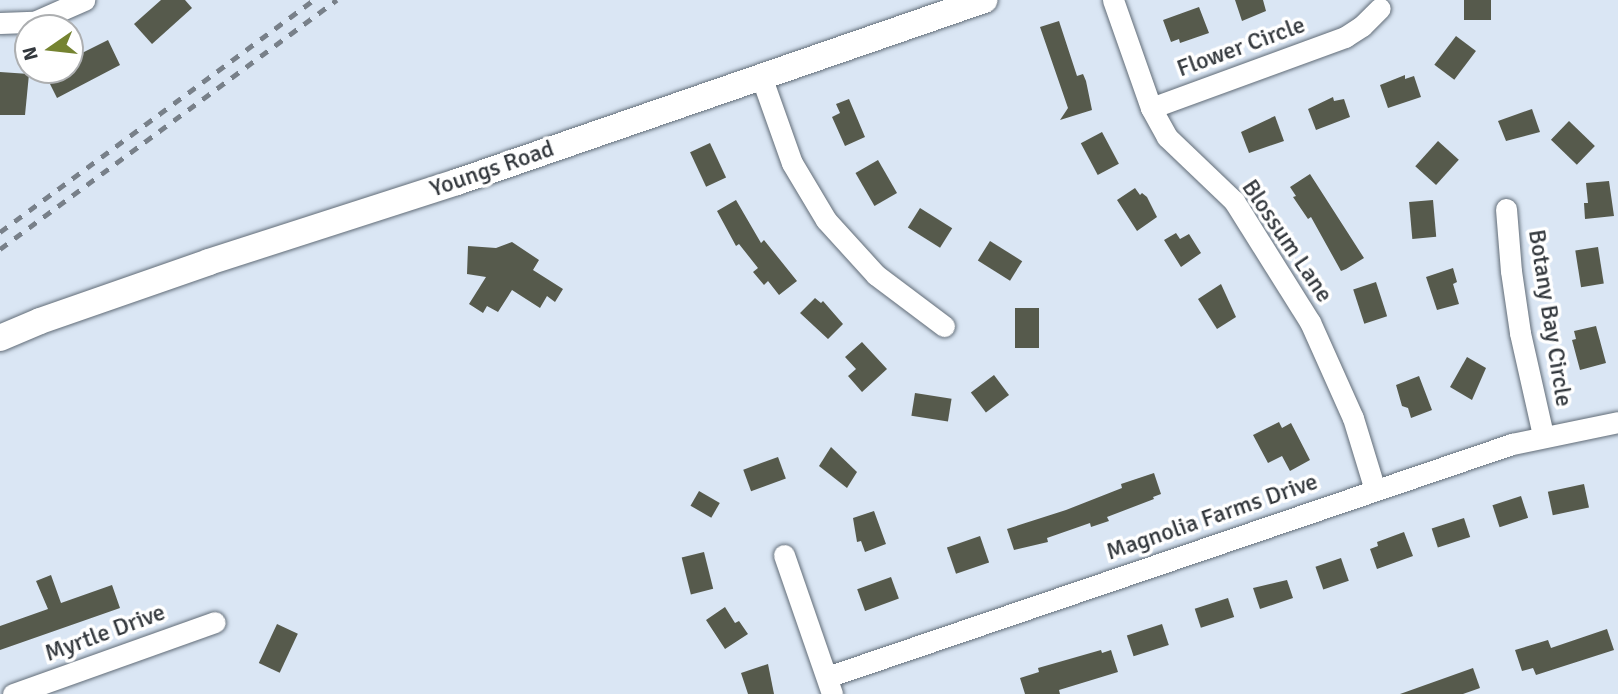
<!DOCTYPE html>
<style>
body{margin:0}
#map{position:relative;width:1618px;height:694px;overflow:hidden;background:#dae6f4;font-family:Signika,sans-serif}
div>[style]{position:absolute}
.building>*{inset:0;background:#565a4c;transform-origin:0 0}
.roads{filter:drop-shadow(0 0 2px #616c77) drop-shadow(0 0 2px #616c77)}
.minor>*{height:21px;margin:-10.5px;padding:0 10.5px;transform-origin:10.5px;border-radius:10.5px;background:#fff}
.tertiary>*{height:26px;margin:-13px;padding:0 13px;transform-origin:13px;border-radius:13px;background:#fff}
.rail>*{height:5px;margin-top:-2.5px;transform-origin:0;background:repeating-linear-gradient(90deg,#788089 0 9px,transparent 0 18px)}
span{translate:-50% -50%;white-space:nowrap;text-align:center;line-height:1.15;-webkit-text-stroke:7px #fff;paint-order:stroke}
.street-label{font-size:24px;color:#33383d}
.north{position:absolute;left:14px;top:14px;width:70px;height:70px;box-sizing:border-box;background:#fff;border:2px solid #adafb1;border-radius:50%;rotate:256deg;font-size:19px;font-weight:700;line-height:28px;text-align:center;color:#33383d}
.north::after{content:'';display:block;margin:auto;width:24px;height:32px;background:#758331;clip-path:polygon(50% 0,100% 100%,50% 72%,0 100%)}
</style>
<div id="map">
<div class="building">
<i style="clip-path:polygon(161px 0,185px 0,192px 8px,152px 44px,134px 24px)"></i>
<i style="clip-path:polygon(1235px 0,1263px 0,1266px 11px,1242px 21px)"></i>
<i style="left:1464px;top:0;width:27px;height:20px"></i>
<i style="clip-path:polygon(1199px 7px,1209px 33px,1180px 43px,1179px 39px,1171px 42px,1163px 20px)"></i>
<i style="clip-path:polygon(1059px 21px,1077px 76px,1083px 74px,1086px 81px,1092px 110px,1060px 120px,1068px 108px,1040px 27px)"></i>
<i style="left:1456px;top:36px;width:25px;height:36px;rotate:37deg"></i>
<i style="clip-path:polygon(108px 40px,120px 65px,57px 98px,43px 70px,70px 70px,70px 59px)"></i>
<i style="clip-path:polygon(0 72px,29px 74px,25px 115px,0 115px)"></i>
<i style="clip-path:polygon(1405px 75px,1405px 79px,1414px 76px,1421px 97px,1388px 108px,1380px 85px)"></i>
<i style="clip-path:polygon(1333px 97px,1334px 101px,1344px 99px,1350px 117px,1316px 130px,1308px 109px)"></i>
<i style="clip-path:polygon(849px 99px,865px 137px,845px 146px,832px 117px,840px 113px,836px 104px)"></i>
<i style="clip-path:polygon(1532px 109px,1540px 132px,1506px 141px,1498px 121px)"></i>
<i style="clip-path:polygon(1275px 116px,1284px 141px,1249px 153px,1241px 132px)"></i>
<i style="left:1569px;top:121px;width:36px;height:26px;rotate:44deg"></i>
<i style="left:1102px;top:132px;width:36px;height:24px;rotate:62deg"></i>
<i style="left:1438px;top:141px;width:28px;height:34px;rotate:42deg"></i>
<i style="left:710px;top:143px;width:38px;height:22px;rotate:65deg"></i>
<i style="left:878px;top:160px;width:38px;height:26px;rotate:60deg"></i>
<i style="clip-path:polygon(1310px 174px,1364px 258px,1346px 269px,1341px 271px,1311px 217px,1308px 219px,1293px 197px,1296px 196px,1290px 187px)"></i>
<i style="clip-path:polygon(1609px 181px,1614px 216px,1585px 219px,1584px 203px,1588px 203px,1586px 183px)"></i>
<i style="clip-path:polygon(1135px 188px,1140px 195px,1142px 193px,1147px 197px,1157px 217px,1137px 231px,1117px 200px)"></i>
<i style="clip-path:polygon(736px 200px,761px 243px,764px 240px,797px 281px,779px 295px,768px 281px,764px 285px,753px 272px,758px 268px,739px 244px,736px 246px,717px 211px)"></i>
<i style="left:1433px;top:200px;width:37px;height:24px;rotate:85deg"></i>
<i style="left:920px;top:208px;width:38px;height:23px;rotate:32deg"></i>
<i style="clip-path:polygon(1176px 233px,1180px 239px,1189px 234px,1201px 253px,1181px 267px,1164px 240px)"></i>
<i style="left:990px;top:241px;width:38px;height:23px;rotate:32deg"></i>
<i style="clip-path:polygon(512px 242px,539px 260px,533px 270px,563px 289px,555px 302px,547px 296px,540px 308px,512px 290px,498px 312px,487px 306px,483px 313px,469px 304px,486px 277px,467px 274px,468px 246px,496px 248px)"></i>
<i style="left:1598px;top:247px;width:37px;height:23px;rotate:81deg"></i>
<i style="clip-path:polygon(1453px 268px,1457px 282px,1453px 284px,1459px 304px,1437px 310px,1426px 277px)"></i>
<i style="left:1376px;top:282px;width:36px;height:24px;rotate:72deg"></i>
<i style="clip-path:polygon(1221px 284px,1236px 317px,1217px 329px,1198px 299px)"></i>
<i style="clip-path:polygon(815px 298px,821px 303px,823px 301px,843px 324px,828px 339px,800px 313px)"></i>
<i style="left:1015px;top:308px;width:24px;height:40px"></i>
<i style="clip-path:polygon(1596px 326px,1606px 363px,1580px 370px,1572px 340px,1576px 339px,1574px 331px)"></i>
<i style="clip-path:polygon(862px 342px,887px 369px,862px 392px,848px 376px,856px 369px,845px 357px)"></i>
<i style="clip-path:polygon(1467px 357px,1486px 368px,1472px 400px,1450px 387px)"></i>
<i style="left:994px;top:375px;width:25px;height:29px;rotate:53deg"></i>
<i style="clip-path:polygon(1419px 376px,1432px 410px,1411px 418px,1408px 408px,1402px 406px,1396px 385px)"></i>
<i style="left:915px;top:393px;width:37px;height:23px;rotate:9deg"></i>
<i style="clip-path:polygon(1279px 422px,1282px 428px,1291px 423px,1310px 460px,1290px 471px,1282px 456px,1268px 463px,1253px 435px)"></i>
<i style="clip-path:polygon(831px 447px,857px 472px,847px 488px,819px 466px)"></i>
<i style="left:778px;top:457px;width:23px;height:37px;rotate:70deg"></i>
<i style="clip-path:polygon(1154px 473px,1161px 494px,1153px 497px,1154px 499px,1107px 517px,1109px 521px,1091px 527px,1090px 523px,1047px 538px,1048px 542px,1014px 550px,1007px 529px,1066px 510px,1122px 488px,1121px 484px)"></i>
<i style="left:1584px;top:484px;width:24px;height:37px;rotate:78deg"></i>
<i style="left:699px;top:491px;width:24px;height:17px;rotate:30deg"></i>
<i style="left:1521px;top:496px;width:23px;height:30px;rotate:72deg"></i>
<i style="clip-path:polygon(874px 511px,886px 544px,865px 552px,861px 541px,857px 542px,853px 518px)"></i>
<i style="left:1464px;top:518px;width:20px;height:34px;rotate:72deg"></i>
<i style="clip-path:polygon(1404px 532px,1413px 556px,1377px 569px,1370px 549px,1378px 546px,1377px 542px)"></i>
<i style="left:980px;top:536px;width:28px;height:35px;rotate:71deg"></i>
<i style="left:704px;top:552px;width:38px;height:23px;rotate:76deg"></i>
<i style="left:1341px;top:558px;width:24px;height:27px;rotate:71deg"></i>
<i style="clip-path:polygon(51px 575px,61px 603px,112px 585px,120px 608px,0 650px,0 626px,48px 609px,36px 581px)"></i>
<i style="left:891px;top:577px;width:23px;height:36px;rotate:70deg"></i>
<i style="clip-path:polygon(1287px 580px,1293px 598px,1260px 609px,1253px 588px)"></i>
<i style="left:1228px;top:598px;width:20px;height:35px;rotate:72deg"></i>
<i style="clip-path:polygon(725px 607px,735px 623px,739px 621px,748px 634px,725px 649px,706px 620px)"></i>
<i style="left:277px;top:624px;width:23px;height:43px;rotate:25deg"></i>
<i style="left:1162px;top:624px;width:22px;height:37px;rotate:72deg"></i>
<i style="clip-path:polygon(1607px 629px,1614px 650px,1536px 675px,1533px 668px,1522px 671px,1515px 650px,1548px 640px,1551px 648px)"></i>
<i style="clip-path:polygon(1101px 650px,1102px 653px,1111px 650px,1118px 672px,1059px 690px,1060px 694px,1025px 694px,1020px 678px,1039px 672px,1038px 668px)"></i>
<i style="clip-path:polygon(768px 664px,774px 694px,748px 694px,741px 673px)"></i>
<i style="clip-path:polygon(1473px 668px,1480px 688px,1463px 694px,1400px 694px)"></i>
</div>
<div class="roads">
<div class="minor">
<i style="left:1113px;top:0;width:114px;rotate:70.6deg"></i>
<i style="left:1151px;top:108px;width:33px;rotate:61deg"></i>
<i style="left:1167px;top:137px;width:93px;rotate:43.7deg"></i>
<i style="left:1234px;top:201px;width:143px;rotate:57.9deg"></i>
<i style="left:1310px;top:322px;width:105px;rotate:65.9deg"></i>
<i style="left:1353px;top:418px;width:75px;rotate:73deg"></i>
<i style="left:0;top:23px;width:34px;rotate:-2deg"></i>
<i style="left:34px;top:22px;width:55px;rotate:-23.7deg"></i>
<i style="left:761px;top:76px;width:92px;rotate:70.4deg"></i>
<i style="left:792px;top:163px;width:66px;rotate:59.2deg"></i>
<i style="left:826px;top:220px;width:74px;rotate:47.7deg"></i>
<i style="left:876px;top:275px;width:85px;rotate:36.9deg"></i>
<i style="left:1151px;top:108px;width:207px;rotate:-20.1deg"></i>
<i style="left:1345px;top:37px;width:20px;rotate:-33deg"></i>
<i style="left:1362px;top:26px;width:25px;rotate:-45deg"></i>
<i style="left:1506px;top:209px;width:62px;rotate:85.4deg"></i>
<i style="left:1511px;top:271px;width:63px;rotate:81.7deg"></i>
<i style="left:1520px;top:333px;width:105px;rotate:77.3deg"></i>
<i style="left:784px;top:555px;width:147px;rotate:70.9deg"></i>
<i style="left:827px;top:677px;width:724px;rotate:-18.79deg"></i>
<i style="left:1512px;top:444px;width:108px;rotate:-11.7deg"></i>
<i style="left:13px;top:694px;width:214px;rotate:-19.6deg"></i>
</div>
<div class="tertiary">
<i style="left:0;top:338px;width:43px;rotate:-23deg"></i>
<i style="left:40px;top:321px;width:179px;rotate:-19.2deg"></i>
<i style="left:209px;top:262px;width:261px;rotate:-17.9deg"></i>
<i style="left:457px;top:182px;width:558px;rotate:-19.05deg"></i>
</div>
</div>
<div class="rail">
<i style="left:0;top:232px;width:390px;rotate:-36.5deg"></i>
<i style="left:0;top:249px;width:419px;rotate:-36.5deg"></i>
</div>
<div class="street-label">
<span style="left:1241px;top:47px;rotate:-20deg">Flower Circle</span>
<span style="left:492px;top:169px;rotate:-19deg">Youngs Road</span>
<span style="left:1287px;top:241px;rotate:56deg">Blossum Lane</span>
<span style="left:1550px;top:318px;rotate:81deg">Botany Bay Circle</span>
<span style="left:1212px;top:517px;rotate:-19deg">Magnolia Farms Drive</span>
<span style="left:105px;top:633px;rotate:-20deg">Myrtle Drive</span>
</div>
<div class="north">N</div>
</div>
